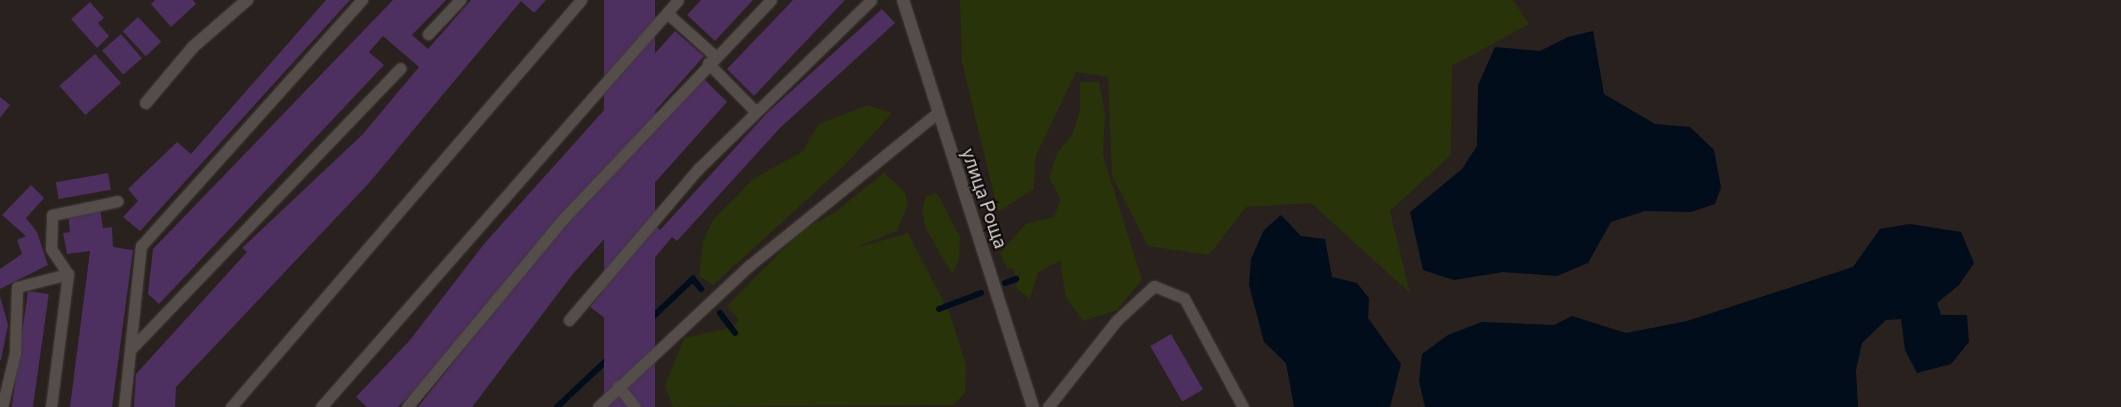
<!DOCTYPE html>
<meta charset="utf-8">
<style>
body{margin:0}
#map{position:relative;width:2121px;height:407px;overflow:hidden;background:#29211e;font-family:Commissioner,sans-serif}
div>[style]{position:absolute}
.green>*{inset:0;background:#293309}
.water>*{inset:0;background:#010d1a}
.stream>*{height:6px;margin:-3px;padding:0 3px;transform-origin:3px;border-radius:3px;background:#010d1a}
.building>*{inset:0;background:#4d2f60;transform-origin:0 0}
.roads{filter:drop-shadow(0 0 1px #413c39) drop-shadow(0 0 1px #413c39)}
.lane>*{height:11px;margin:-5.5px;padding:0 5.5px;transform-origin:5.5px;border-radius:5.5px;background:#554d49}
.street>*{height:12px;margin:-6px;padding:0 6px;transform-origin:6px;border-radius:6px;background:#554d49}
span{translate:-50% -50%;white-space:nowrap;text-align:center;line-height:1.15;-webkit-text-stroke:4px #0f0b0a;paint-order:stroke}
.street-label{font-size:19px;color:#dbd6d4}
</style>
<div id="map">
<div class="green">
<i style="clip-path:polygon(960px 0,1513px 0,1529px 24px,1452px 66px,1451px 155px,1390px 211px,1410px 293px,1311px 203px,1246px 207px,1209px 255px,1148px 246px,1112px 176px,1108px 77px,1076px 72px,1035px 158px,1034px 189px,998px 212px,962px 62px)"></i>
<i style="clip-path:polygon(1080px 82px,1099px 82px,1105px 113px,1103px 156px,1142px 280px,1117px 310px,1083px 321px,1066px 298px,1060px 261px,1038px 272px,1030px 299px,1017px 289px,1014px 269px,1007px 268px,1000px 253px,1026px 224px,1054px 217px,1061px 199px,1049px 178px,1057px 153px,1072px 135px,1080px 110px)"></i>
<i style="clip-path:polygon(868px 105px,892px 113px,846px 164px,713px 285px,699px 276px,703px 241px,713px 220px,753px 179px,802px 152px,819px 124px)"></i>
<i style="clip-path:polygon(884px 173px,905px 192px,908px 204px,897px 231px,852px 249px,908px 233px,950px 314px,966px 365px,965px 393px,953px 405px,673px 407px,665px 386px,684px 338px,733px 327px,739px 320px,727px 306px,802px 230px,834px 213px)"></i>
<i style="clip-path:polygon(937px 193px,960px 237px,959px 260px,952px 274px,925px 227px,922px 210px,926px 196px)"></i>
</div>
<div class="water">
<i style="clip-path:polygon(1593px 31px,1604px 94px,1655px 124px,1690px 127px,1714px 150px,1721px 187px,1715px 204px,1691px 212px,1645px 211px,1611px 222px,1588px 263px,1557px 276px,1503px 272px,1454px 280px,1423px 270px,1410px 212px,1462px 169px,1477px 146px,1478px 85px,1495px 47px,1540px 51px,1568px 37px)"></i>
<i style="clip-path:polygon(1281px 215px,1301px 236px,1325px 239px,1332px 277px,1357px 283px,1369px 298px,1368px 318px,1401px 364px,1390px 407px,1294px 407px,1286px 363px,1264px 342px,1249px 285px,1251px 259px,1264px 230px)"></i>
<i style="clip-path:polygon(1910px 224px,1961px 232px,1974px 263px,1959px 285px,1937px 303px,1941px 315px,1967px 315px,1969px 342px,1951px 364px,1917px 373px,1905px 350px,1901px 319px,1886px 320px,1862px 343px,1856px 370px,1858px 407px,1425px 407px,1419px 381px,1422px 354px,1448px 335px,1482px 322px,1554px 325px,1572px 316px,1626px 333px,1687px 321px,1853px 267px,1880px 229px)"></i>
</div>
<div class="stream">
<i style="left:1005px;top:283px;width:12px;rotate:-20deg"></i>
<i style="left:939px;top:309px;width:45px;rotate:-20.9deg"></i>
<i style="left:720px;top:313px;width:25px;rotate:53deg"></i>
<i style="left:557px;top:407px;width:187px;rotate:-43.3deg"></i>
<i style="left:693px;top:279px;width:13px;rotate:51deg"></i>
</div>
<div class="building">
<i style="clip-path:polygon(155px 0,193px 0,196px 4px,171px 27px,151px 4px)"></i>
<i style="clip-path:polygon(326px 0,350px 0,140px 231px,123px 217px,138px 201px,128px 189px,177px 142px,191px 154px)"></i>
<i style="clip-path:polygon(393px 0,446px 0,412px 35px,428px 49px,471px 0,546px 0,534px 13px,521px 1px,369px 183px,176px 387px,175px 407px,134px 407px,136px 374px,247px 252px,242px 248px,362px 135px,419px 67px,383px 36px,369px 52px,384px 65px,159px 304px,148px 294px,153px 249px)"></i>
<i style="left:604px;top:0;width:51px;height:537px"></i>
<i style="clip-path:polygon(701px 0,753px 0,715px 41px,687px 15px)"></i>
<i style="clip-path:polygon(793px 0,845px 0,754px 96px,727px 69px)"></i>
<i style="clip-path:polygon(90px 2px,104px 18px,98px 23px,109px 36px,97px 48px,71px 19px)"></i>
<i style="clip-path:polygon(882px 9px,895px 23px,780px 128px,677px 241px,672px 237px,605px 318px,590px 307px,656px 226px,660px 230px,767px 113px)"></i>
<i style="left:138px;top:17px;width:34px;height:21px;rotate:47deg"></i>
<i style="clip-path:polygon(675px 31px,704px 56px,514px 270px,442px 363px,398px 407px,367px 407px,356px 397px,410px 340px,484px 244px)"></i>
<i style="left:121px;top:34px;width:32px;height:25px;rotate:49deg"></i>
<i style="left:95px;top:54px;width:39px;height:48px;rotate:48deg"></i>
<i style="clip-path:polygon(701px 76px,727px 102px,572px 275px,476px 402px,472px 407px,418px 407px,550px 241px)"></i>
<i style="clip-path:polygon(0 97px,10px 105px,0 118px)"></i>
<i style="left:108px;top:173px;width:17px;height:53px;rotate:80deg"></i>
<i style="clip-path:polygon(31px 185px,44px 198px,26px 218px,37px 232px,48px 265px,0 289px,0 269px,22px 254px,17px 240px,26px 236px,2px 215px)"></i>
<i style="clip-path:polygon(100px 209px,103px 228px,112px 227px,113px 247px,133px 250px,112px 407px,70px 407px,90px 251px,67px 254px,63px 233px,70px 232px,68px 214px)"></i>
<i style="left:28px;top:291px;width:21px;height:117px;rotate:8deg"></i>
<i style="clip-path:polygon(0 296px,8px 325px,1px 360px,0 360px)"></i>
<i style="left:1171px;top:334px;width:64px;height:24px;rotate:60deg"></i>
</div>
<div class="roads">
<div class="lane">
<i style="left:667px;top:13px;width:66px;rotate:41.9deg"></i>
<i style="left:428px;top:34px;width:47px;rotate:-46.7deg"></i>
<i style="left:708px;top:63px;width:67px;rotate:45.6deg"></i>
<i style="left:68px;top:274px;width:30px;rotate:-124deg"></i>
<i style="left:51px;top:249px;width:34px;rotate:-88deg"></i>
<i style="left:52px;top:215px;width:67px;rotate:-12deg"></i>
<i style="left:569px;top:320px;width:200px;rotate:-49.5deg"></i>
<i style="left:699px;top:168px;width:240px;rotate:-44.3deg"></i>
<i style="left:131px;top:349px;width:389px;rotate:-46.2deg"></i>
<i style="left:618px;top:386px;width:27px;rotate:51deg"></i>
<i style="left:2px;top:407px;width:56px;rotate:-76.5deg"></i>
<i style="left:15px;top:353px;width:66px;rotate:-88.3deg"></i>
<i style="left:17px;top:287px;width:53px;rotate:-14.3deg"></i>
<i style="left:68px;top:274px;width:134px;rotate:97.3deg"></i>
<i style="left:124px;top:407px;width:162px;rotate:-84deg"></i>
<i style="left:141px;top:246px;width:331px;rotate:-48.1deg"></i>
<i style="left:231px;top:407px;width:537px;rotate:-49.31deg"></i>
<i style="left:321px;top:407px;width:541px;rotate:-48.74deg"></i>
<i style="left:407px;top:407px;width:244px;rotate:-50.3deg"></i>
<i style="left:563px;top:219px;width:302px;rotate:-46.5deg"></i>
<i style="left:598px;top:407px;width:208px;rotate:-43.1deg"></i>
<i style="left:750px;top:265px;width:240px;rotate:-39.1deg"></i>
<i style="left:1048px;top:407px;width:111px;rotate:-51.6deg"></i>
<i style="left:1117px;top:320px;width:50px;rotate:-42.6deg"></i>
<i style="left:1154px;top:286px;width:32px;rotate:22deg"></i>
<i style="left:1184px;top:298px;width:124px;rotate:61.6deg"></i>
</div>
<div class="street">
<i style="left:903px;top:0;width:427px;rotate:72.3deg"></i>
<i style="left:146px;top:103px;width:73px;rotate:-50deg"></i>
<i style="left:193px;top:47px;width:72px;rotate:-41deg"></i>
</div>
</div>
<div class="street-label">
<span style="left:985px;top:198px;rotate:71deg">улица Роща</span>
</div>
</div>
